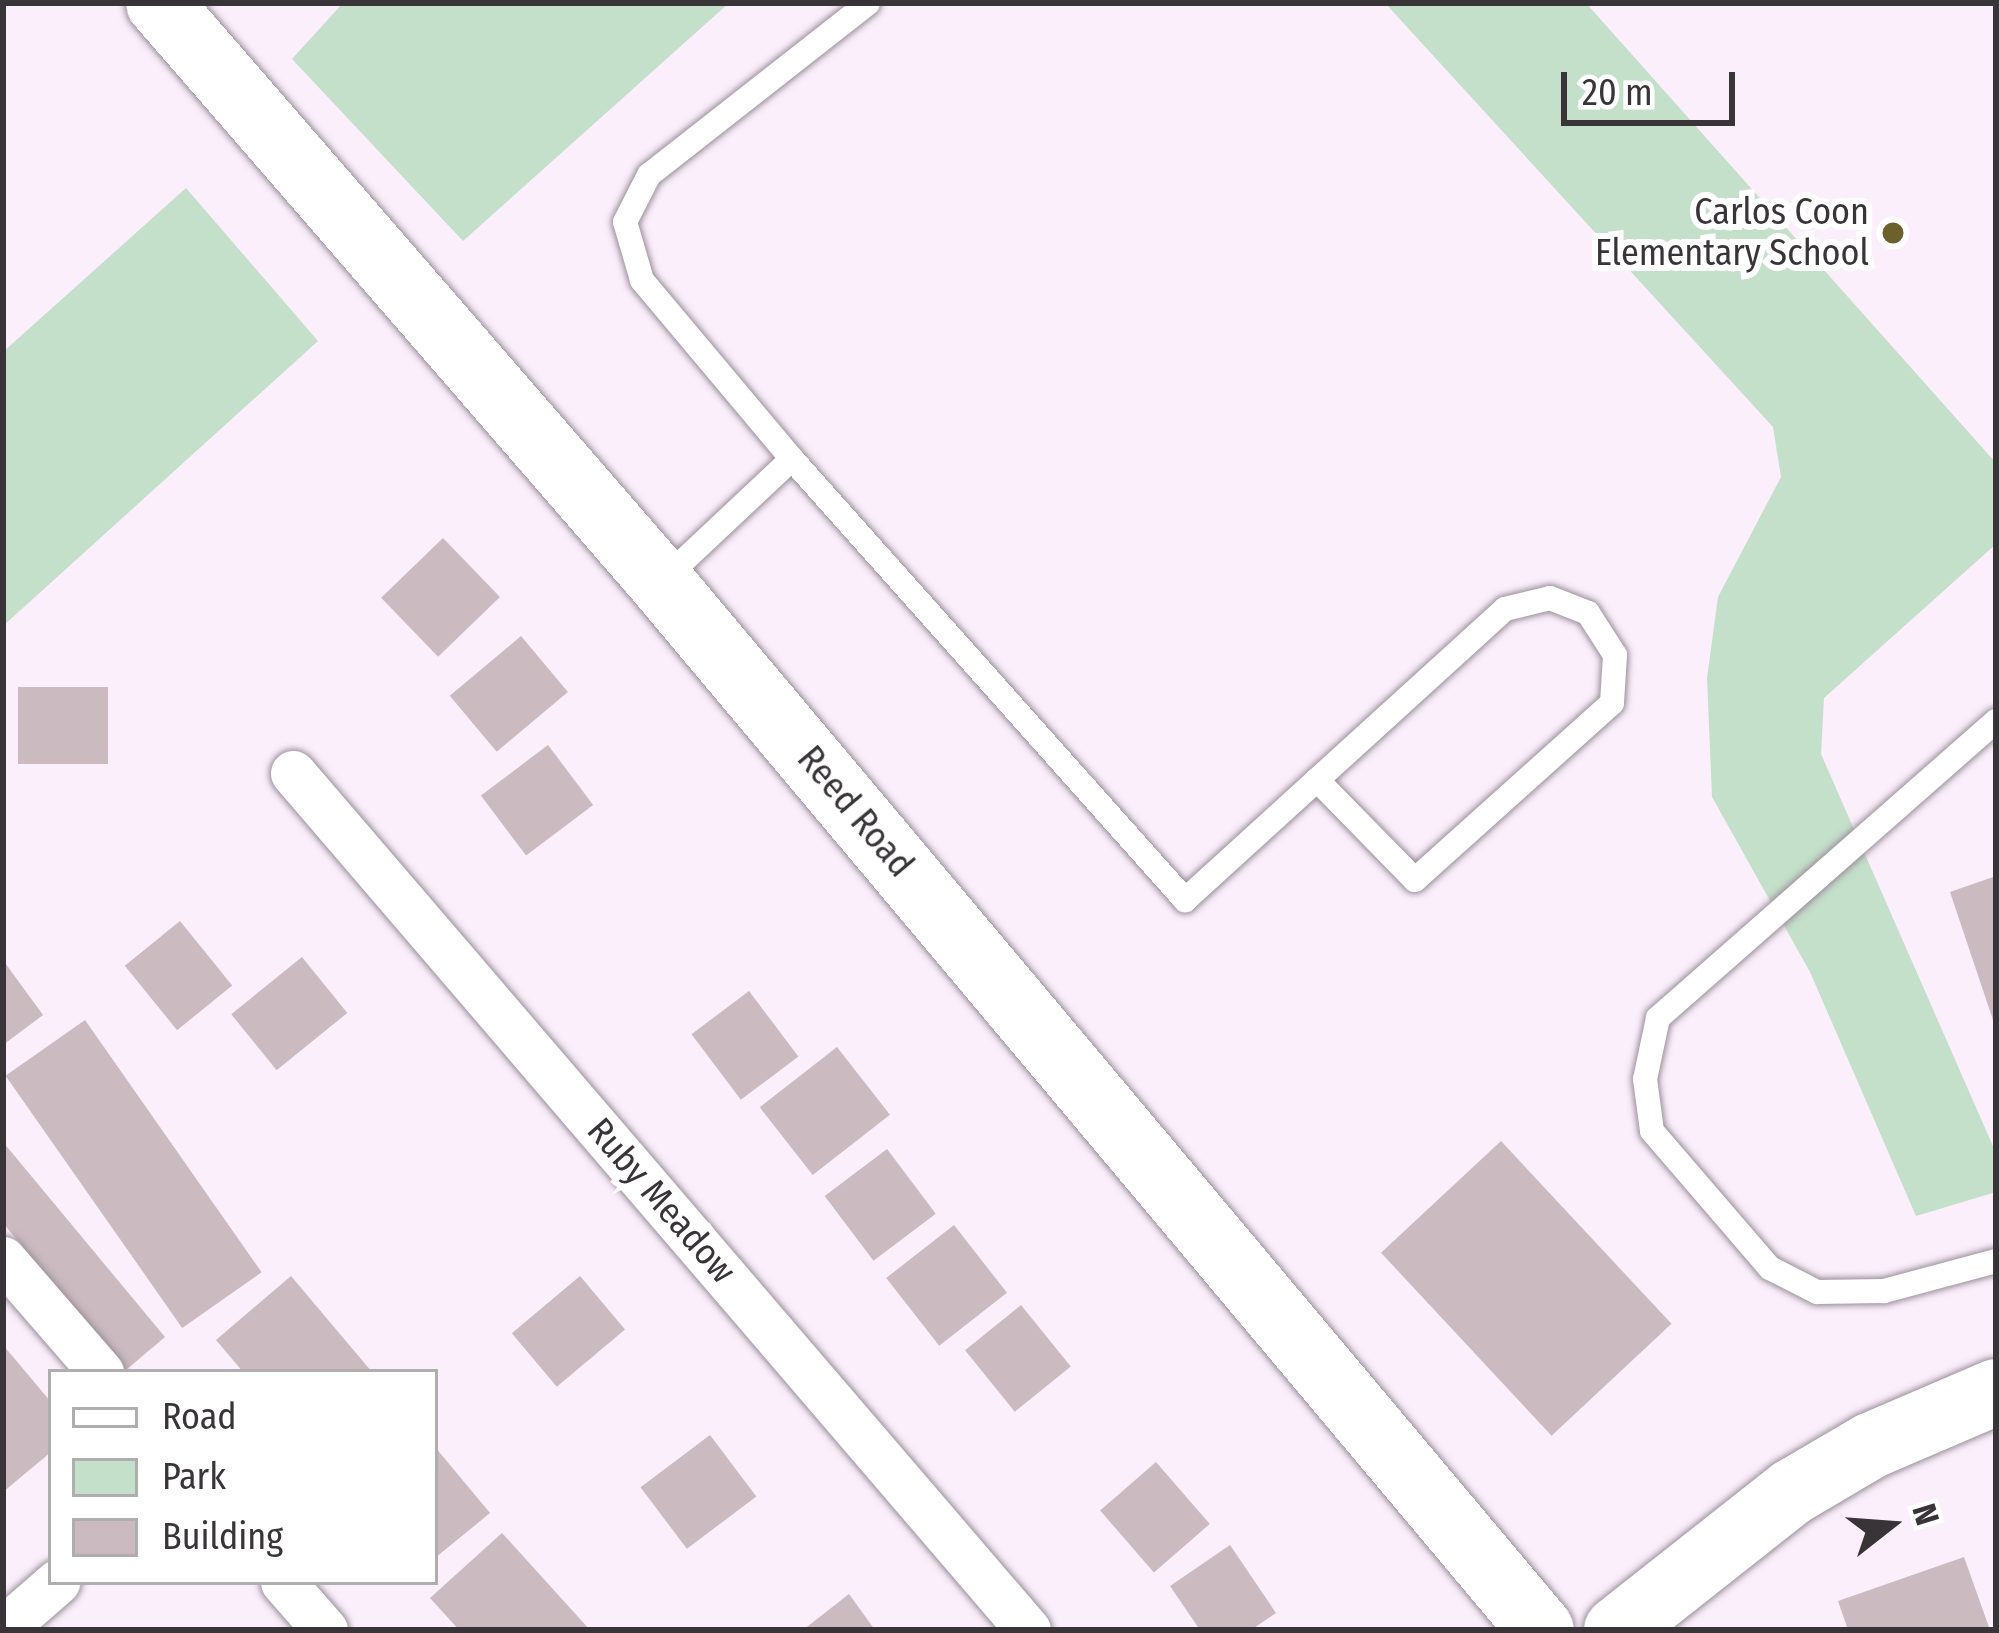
<!DOCTYPE html>
<style>
body{margin:0}
#map{position:relative;width:1999px;height:1633px;overflow:hidden;background:#fbeffb;font-family:"Fira Sans Condensed",sans-serif}
div>[style]{position:absolute}
.green>*{inset:0;background:#c4dfca}
.building>*{inset:0;background:#cbbabf;transform-origin:0 0}
.roads{filter:drop-shadow(0 0 3px #9b909b) drop-shadow(0 0 3px #9b909b)}
.lane>*{height:24px;margin:-12px;padding:0 12px;transform-origin:12px;border-radius:12px;background:#fff}
.street>*{height:45px;margin:-22.5px;padding:0 22.5px;transform-origin:22.5px;border-radius:22.5px;background:#fff}
.secondary>*{height:66px;margin:-33px;padding:0 33px;transform-origin:33px;border-radius:33px;background:#fff}
.dots>*{width:33px;height:33px;translate:-50% -50%;box-sizing:border-box;border:6px solid #fff;border-radius:50%}
span{translate:-50% -50%;white-space:nowrap;text-align:center;line-height:1.15;-webkit-text-stroke:12px #fff;paint-order:stroke}
.poi-label{font-size:36px;color:#383438}
.right{translate:-100% -50%;text-align:right}
.street-label{font-size:36px;color:#383438}
.frame{position:absolute;inset:0;border:6px solid #383438;pointer-events:none}
.legend{position:absolute;left:48px;top:1369px;width:390px;height:216px;box-sizing:border-box;background:#fff;border:3px solid #afaeaf;margin:0;padding:15px 21px;list-style:none;font-size:36px;color:#383438}
.legend li{display:flex;align-items:center;gap:24px;height:60px}
.legend b{width:60px;border:3px solid #afaeaf}
.north{position:absolute;left:1831px;top:1465px;width:120px;height:120px;-webkit-text-stroke:9px #fff;paint-order:stroke;rotate:73deg;font-size:33px;font-weight:700;line-height:48px;text-align:center;color:#383438}
.north::after{content:'';display:block;margin:auto;width:42px;height:54px;background:#383438;clip-path:polygon(50% 0,100% 100%,50% 72%,0 100%)}
.scale{position:absolute;left:1561px;top:72px;width:174px;height:54px;box-sizing:border-box;border:6px solid #383438;border-top:0;padding-left:15px;font-size:36px;line-height:42px;white-space:nowrap;color:#383438;-webkit-text-stroke:9px #fff;paint-order:stroke}
</style>
<div id="map">
<div class="green">
<i style="clip-path:polygon(343px 3px,729px 3px,463px 241px,292px 59px)"></i>
<i style="clip-path:polygon(1385px 3px,1586px 3px,1996px 463px,1996px 544px,1824px 698px,1821px 754px,1996px 1153px,1996px 1192px,1916px 1216px,1810px 972px,1712px 797px,1707px 678px,1718px 597px,1781px 477px,1773px 427px)"></i>
<i style="clip-path:polygon(186px 188px,318px 341px,3px 626px,3px 352px)"></i>
</div>
<div class="building">
<i style="left:443px;top:538px;width:82px;height:86px;rotate:46deg"></i>
<i style="left:521px;top:636px;width:73px;height:93px;rotate:50deg"></i>
<i style="left:18px;top:687px;width:90px;height:77px"></i>
<i style="left:548px;top:745px;width:75px;height:84px;rotate:53deg"></i>
<i style="clip-path:polygon(1996px 876px,1996px 1026px,1995px 1026px,1950px 892px)"></i>
<i style="left:180px;top:921px;width:83px;height:71px;rotate:51deg"></i>
<i style="left:302px;top:957px;width:72px;height:91px;rotate:51deg"></i>
<i style="clip-path:polygon(3px 960px,43px 1015px,3px 1045px)"></i>
<i style="left:749px;top:991px;width:82px;height:72px;rotate:53deg"></i>
<i style="left:85px;top:1020px;width:308px;height:97px;rotate:55deg"></i>
<i style="left:837px;top:1047px;width:86px;height:98px;rotate:52deg"></i>
<i style="left:1501px;top:1141px;width:250px;height:164px;rotate:47deg"></i>
<i style="clip-path:polygon(3px 1142px,165px 1337px,126px 1370px,3px 1223px)"></i>
<i style="left:887px;top:1149px;width:81px;height:78px;rotate:53deg"></i>
<i style="left:954px;top:1225px;width:86px;height:86px;rotate:52deg"></i>
<i style="clip-path:polygon(291px 1276px,372px 1372px,243px 1372px,216px 1340px)"></i>
<i style="left:580px;top:1276px;width:70px;height:89px;rotate:50deg"></i>
<i style="left:1021px;top:1305px;width:79px;height:72px;rotate:51deg"></i>
<i style="clip-path:polygon(3px 1345px,51px 1402px,51px 1452px,3px 1492px)"></i>
<i style="left:710px;top:1435px;width:77px;height:87px;rotate:53deg"></i>
<i style="clip-path:polygon(435px 1447px,490px 1513px,435px 1558px)"></i>
<i style="left:1156px;top:1462px;width:82px;height:74px;rotate:49deg"></i>
<i style="clip-path:polygon(502px 1533px,590px 1630px,459px 1630px,430px 1598px)"></i>
<i style="clip-path:polygon(1230px 1545px,1276px 1613px,1251px 1630px,1200px 1630px,1170px 1586px)"></i>
<i style="clip-path:polygon(1964px 1557px,1990px 1630px,1848px 1630px,1838px 1601px)"></i>
<i style="clip-path:polygon(849px 1594px,875px 1630px,803px 1630px)"></i>
</div>
<div class="roads">
<div class="lane">
<i style="left:792px;top:459px;width:591px;rotate:48.29deg"></i>
<i style="left:1185px;top:900px;width:178px;rotate:-42.3deg"></i>
<i style="left:1317px;top:780px;width:254px;rotate:-42.3deg"></i>
<i style="left:1505px;top:609px;width:46px;rotate:-13.7deg"></i>
<i style="left:1550px;top:598px;width:41px;rotate:21.5deg"></i>
<i style="left:1588px;top:613px;width:50px;rotate:57.3deg"></i>
<i style="left:1615px;top:655px;width:48px;rotate:93.6deg"></i>
<i style="left:1612px;top:703px;width:265px;rotate:138.1deg"></i>
<i style="left:1415px;top:880px;width:140px;rotate:-134.4deg"></i>
<i style="left:663px;top:580px;width:177px;rotate:-43.2deg"></i>
<i style="left:792px;top:459px;width:234px;rotate:-130deg"></i>
<i style="left:642px;top:280px;width:60px;rotate:-106.3deg"></i>
<i style="left:625px;top:222px;width:53px;rotate:-62.9deg"></i>
<i style="left:649px;top:175px;width:278px;rotate:-38.1deg"></i>
<i style="left:1996px;top:721px;width:450px;rotate:138.7deg"></i>
<i style="left:1658px;top:1018px;width:62px;rotate:102deg"></i>
<i style="left:1645px;top:1079px;width:52px;rotate:82.3deg"></i>
<i style="left:1652px;top:1131px;width:181px;rotate:49.3deg"></i>
<i style="left:1770px;top:1268px;width:53px;rotate:27.1deg"></i>
<i style="left:1817px;top:1292px;width:67px;rotate:-0.9deg"></i>
<i style="left:1884px;top:1291px;width:116px;rotate:-15deg"></i>
</div>
<div class="street">
<i style="left:293px;top:773px;width:1129px;rotate:49.38deg"></i>
<i style="left:3px;top:1259px;width:150px;rotate:49.1deg"></i>
<i style="left:283px;top:1582px;width:64px;rotate:48.8deg"></i>
<i style="left:3px;top:1629px;width:72px;rotate:-41deg"></i>
</div>
<div class="secondary">
<i style="left:159px;top:3px;width:766px;rotate:49.07deg"></i>
<i style="left:661px;top:582px;width:1368px;rotate:49.98deg"></i>
<i style="left:1617px;top:1630px;width:223px;rotate:-38.3deg"></i>
<i style="left:1792px;top:1492px;width:91px;rotate:-30.5deg"></i>
<i style="left:1870px;top:1446px;width:137px;rotate:-23.2deg"></i>
</div>
</div>
<div class="dots">
<i style="left:1893px;top:233px;background:#6c602d"></i>
</div>
<div class="poi-label">
<span class="right" style="left:1869px;top:233px">Carlos Coon<br>Elementary School</span>
</div>
<div class="street-label">
<span style="left:855px;top:812px;rotate:50deg">Reed Road</span>
<span style="left:661px;top:1201px;rotate:49deg">Ruby Meadow</span>
</div>
<div class="frame"></div>
<ul class="legend">
<li><b style="height:15px;background:#fff"></b>Road</li>
<li><b style="height:33px;background:#c4dfca"></b>Park</li>
<li><b style="height:33px;background:#cbbabf"></b>Building</li>
</ul>
<div class="north">N</div>
<div class="scale">20 m</div>
</div>
